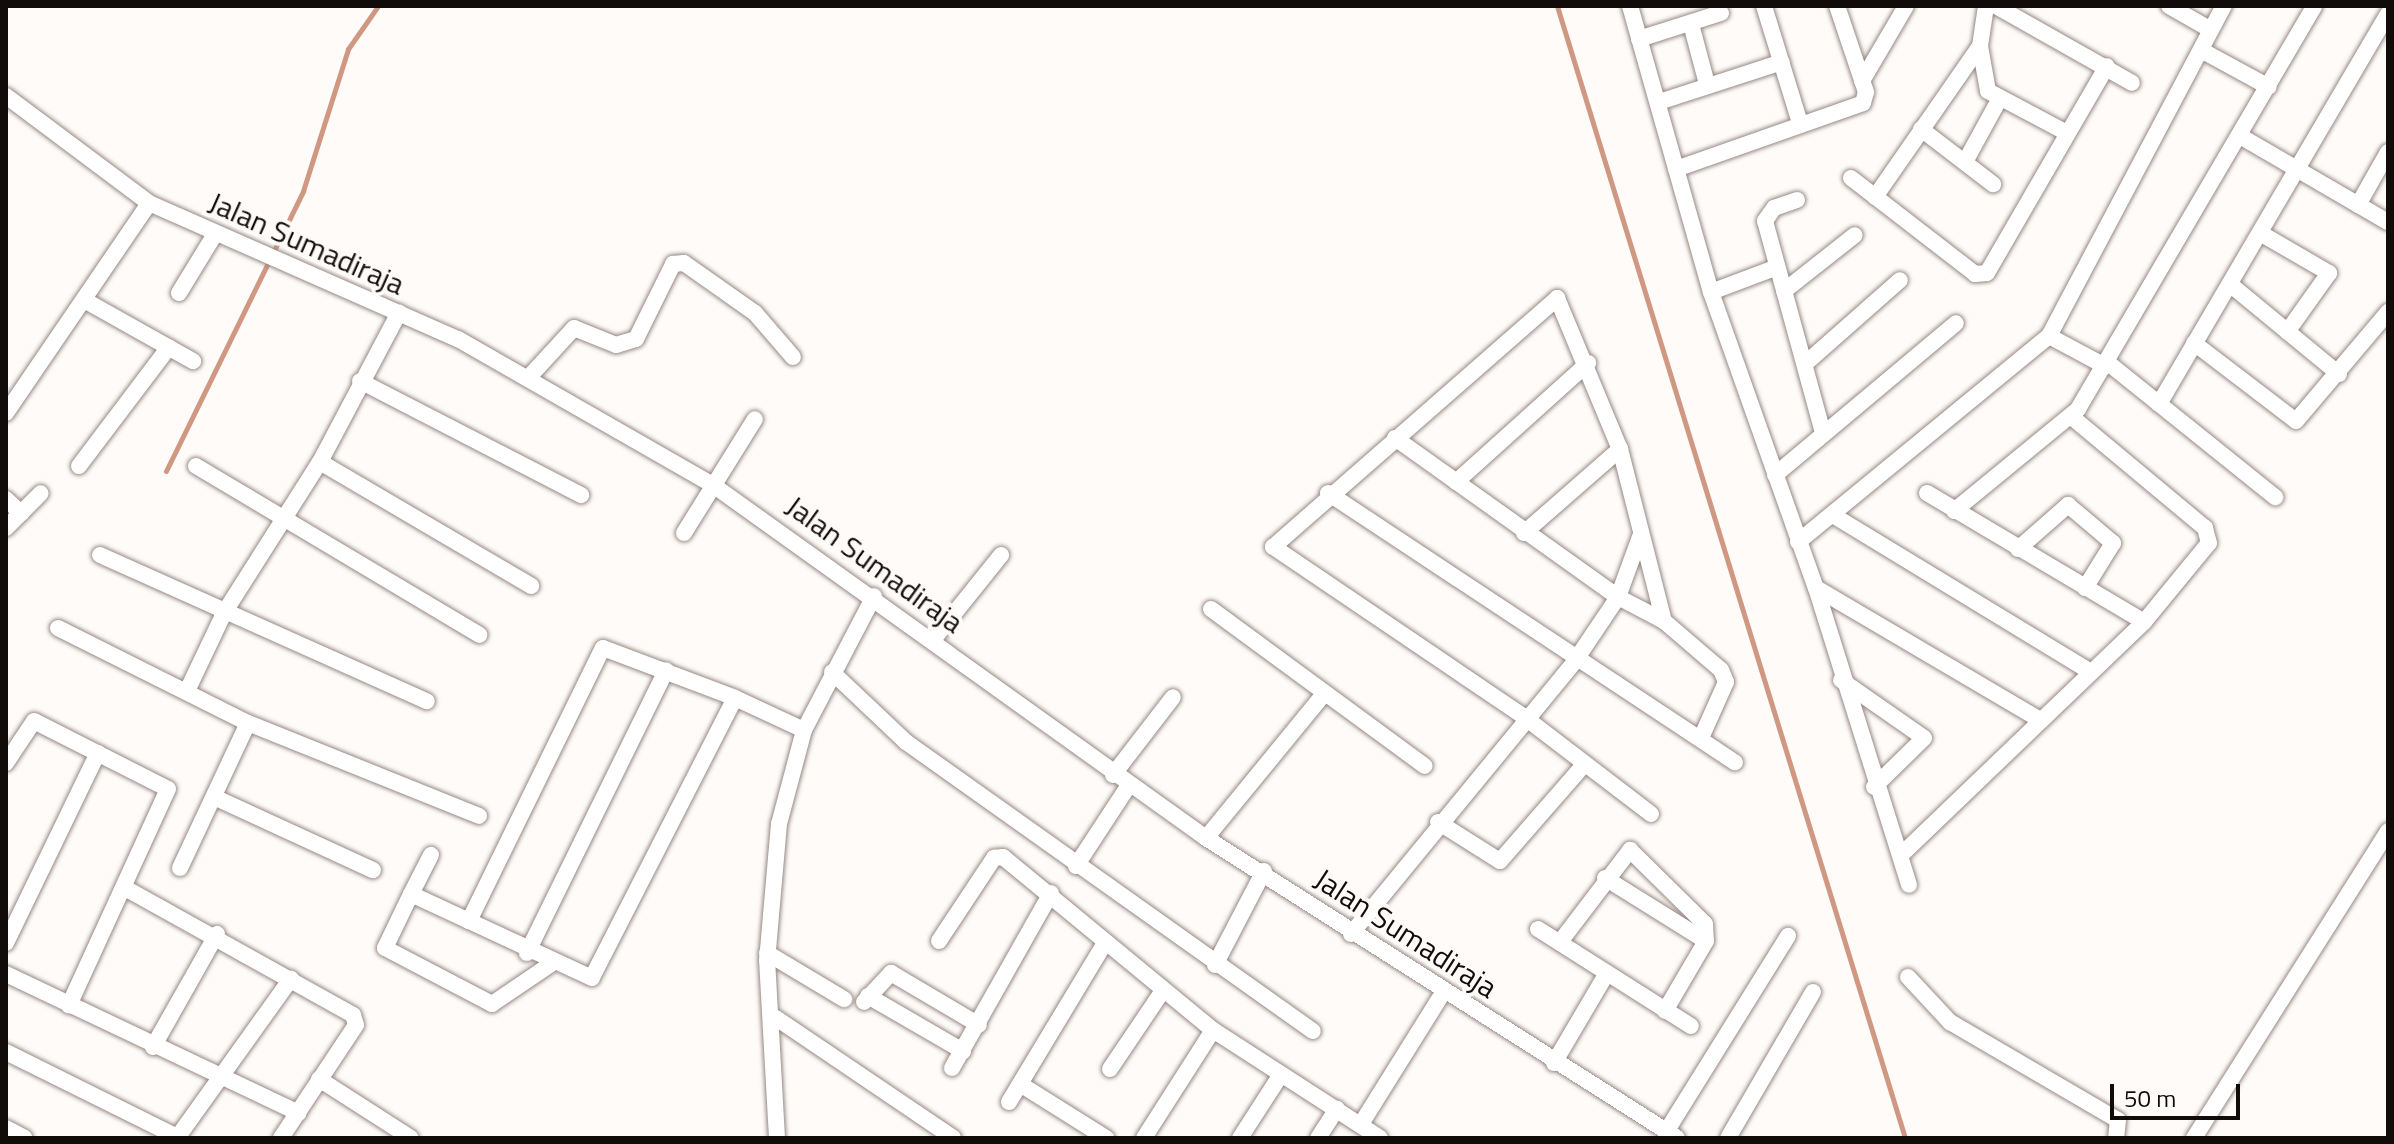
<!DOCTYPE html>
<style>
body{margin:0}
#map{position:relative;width:2394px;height:1144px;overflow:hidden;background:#fefbf9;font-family:"Titillium Web",sans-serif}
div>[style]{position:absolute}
.stream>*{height:5px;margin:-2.5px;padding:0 2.5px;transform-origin:2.5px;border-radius:2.5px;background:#d09882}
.roads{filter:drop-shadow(0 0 2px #968882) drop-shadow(0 0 2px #968882)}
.minor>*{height:16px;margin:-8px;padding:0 8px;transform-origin:8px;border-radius:8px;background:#fff}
span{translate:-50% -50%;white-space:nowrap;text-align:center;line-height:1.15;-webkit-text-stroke:8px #fefbf9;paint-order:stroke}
.street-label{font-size:30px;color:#110c0a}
.frame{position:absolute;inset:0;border:8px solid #110c0a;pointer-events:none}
.scale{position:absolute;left:2110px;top:1084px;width:130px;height:36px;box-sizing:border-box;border:4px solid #110c0a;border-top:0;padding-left:10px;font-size:24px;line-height:28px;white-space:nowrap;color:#110c0a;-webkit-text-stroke:6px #fefbf9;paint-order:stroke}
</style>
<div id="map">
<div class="stream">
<i style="left:1557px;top:6px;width:1184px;rotate:72.91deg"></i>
<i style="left:166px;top:471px;width:312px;rotate:-63.9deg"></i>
<i style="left:303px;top:191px;width:149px;rotate:-72.4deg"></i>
<i style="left:348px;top:49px;width:52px;rotate:-55.1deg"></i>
</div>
<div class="roads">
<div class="minor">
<i style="left:1630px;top:6px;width:297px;rotate:74.2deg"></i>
<i style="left:1711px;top:292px;width:314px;rotate:70.5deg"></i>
<i style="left:1816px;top:588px;width:311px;rotate:72.6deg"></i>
<i style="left:1764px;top:6px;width:122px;rotate:72.9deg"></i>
<i style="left:1986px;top:6px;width:40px;rotate:98.5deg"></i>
<i style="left:1980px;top:46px;width:46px;rotate:79.9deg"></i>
<i style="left:1988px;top:91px;width:89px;rotate:28deg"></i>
<i style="left:1996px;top:6px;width:156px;rotate:29.5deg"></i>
<i style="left:2169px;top:6px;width:48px;rotate:29.7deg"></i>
<i style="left:1691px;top:24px;width:62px;rotate:75.1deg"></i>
<i style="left:1639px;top:39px;width:86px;rotate:-17.6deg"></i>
<i style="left:2201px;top:50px;width:77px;rotate:28.6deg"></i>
<i style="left:1862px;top:81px;width:87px;rotate:-59.6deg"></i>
<i style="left:6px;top:96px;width:179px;rotate:36.8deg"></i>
<i style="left:149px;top:203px;width:338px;rotate:23.8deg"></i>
<i style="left:458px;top:339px;width:294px;rotate:29.8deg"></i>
<i style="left:713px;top:485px;width:606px;rotate:35.6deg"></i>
<i style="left:1206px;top:838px;width:558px;rotate:32.49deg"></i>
<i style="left:1659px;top:102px;width:129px;rotate:-18deg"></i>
<i style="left:1921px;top:129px;width:91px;rotate:37.4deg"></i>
<i style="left:2240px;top:136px;width:171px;rotate:30.2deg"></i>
<i style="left:1965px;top:162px;width:71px;rotate:-61.3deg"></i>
<i style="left:1676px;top:169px;width:198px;rotate:-19.4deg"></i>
<i style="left:1863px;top:103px;width:11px;rotate:-75deg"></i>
<i style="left:1866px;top:92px;width:91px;rotate:-108.6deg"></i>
<i style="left:1851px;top:178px;width:157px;rotate:37.7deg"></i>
<i style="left:1975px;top:274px;width:12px;rotate:-5deg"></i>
<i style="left:1987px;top:273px;width:239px;rotate:-59.9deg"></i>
<i style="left:1875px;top:197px;width:184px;rotate:-55.2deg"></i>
<i style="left:1797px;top:200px;width:24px;rotate:161deg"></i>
<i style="left:1774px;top:208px;width:16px;rotate:125deg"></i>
<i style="left:1765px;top:221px;width:220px;rotate:74.7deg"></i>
<i style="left:2358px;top:205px;width:61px;rotate:-60.5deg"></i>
<i style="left:2260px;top:233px;width:80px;rotate:30.1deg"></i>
<i style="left:2329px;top:273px;width:72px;rotate:125.4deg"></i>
<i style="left:2231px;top:285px;width:140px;rotate:39.5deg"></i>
<i style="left:1784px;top:291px;width:90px;rotate:-38.3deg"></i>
<i style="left:1711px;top:292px;width:71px;rotate:-20.7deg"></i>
<i style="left:179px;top:293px;width:69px;rotate:-58.6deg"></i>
<i style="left:86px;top:301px;width:123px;rotate:29.3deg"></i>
<i style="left:2049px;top:336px;width:64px;rotate:28.2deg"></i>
<i style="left:2194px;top:343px;width:128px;rotate:37.4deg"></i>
<i style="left:2296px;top:421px;width:143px;rotate:-49.8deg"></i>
<i style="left:2107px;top:362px;width:216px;rotate:38.8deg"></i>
<i style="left:1806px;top:363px;width:125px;rotate:-41.4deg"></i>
<i style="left:530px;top:376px;width:65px;rotate:-47.5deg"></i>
<i style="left:574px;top:328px;width:45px;rotate:22deg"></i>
<i style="left:616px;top:345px;width:21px;rotate:-17deg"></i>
<i style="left:636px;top:339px;width:84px;rotate:-63.7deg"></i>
<i style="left:673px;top:264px;width:11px;rotate:-5deg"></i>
<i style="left:684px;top:263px;width:87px;rotate:35.2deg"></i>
<i style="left:755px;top:313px;width:58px;rotate:49.2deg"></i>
<i style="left:360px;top:381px;width:249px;rotate:27.3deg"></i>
<i style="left:2159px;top:404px;width:452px;rotate:-59.6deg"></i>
<i style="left:6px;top:413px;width:254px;rotate:-55.7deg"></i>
<i style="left:1395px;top:438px;width:274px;rotate:35.5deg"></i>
<i style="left:1618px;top:597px;width:52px;rotate:27.6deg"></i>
<i style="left:1664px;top:621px;width:75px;rotate:40.7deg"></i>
<i style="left:1721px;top:670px;width:13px;rotate:67deg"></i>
<i style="left:1726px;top:682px;width:61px;rotate:114.1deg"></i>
<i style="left:320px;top:462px;width:245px;rotate:30.4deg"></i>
<i style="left:79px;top:466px;width:149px;rotate:-52.9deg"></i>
<i style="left:196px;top:466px;width:330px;rotate:30.8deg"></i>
<i style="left:1775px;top:475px;width:236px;rotate:-40deg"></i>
<i style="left:1456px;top:482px;width:178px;rotate:-42deg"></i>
<i style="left:1328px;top:493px;width:488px;rotate:33.5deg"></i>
<i style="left:1927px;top:493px;width:252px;rotate:30.7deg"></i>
<i style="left:6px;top:499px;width:21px;rotate:43deg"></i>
<i style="left:1954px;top:511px;width:161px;rotate:-39.4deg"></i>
<i style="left:2078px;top:409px;width:467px;rotate:-59.6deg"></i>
<i style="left:1836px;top:517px;width:298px;rotate:31.3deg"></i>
<i style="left:6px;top:528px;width:49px;rotate:-45deg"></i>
<i style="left:684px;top:533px;width:134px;rotate:-58.1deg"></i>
<i style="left:1524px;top:533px;width:128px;rotate:-41.2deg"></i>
<i style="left:1798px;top:542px;width:325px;rotate:-39.4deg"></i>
<i style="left:2049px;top:336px;width:374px;rotate:-62.1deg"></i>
<i style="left:2018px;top:549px;width:67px;rotate:-41.3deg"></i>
<i style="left:2068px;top:505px;width:59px;rotate:40.2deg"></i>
<i style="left:2113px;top:543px;width:53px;rotate:121.9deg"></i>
<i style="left:100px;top:555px;width:358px;rotate:24.1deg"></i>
<i style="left:1816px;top:588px;width:260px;rotate:30.5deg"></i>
<i style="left:1211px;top:609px;width:265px;rotate:36.3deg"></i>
<i style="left:58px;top:628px;width:212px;rotate:26.6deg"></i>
<i style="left:248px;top:723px;width:249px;rotate:21.9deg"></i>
<i style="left:933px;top:640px;width:109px;rotate:-51.3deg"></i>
<i style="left:832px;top:672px;width:102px;rotate:43.4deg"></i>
<i style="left:906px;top:742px;width:499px;rotate:35.4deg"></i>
<i style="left:1841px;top:680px;width:101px;rotate:34.9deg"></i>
<i style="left:1924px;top:738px;width:70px;rotate:135.6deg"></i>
<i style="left:187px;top:691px;width:86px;rotate:-64.6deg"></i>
<i style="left:224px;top:613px;width:179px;rotate:-57.6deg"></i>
<i style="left:320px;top:462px;width:169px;rotate:-62.1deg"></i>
<i style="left:735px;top:698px;width:314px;rotate:117.1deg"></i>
<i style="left:592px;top:978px;width:136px;rotate:-155.1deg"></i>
<i style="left:469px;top:921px;width:304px;rotate:-63.9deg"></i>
<i style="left:603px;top:648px;width:141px;rotate:20.7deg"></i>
<i style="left:735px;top:698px;width:76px;rotate:24.9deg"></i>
<i style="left:6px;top:763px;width:50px;rotate:-56.3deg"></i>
<i style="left:34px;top:721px;width:150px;rotate:26.9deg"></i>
<i style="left:168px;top:789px;width:238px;rotate:114.6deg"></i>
<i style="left:1113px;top:775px;width:98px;rotate:-52.4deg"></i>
<i style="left:214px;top:797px;width:175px;rotate:24.7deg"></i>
<i style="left:1651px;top:814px;width:161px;rotate:-142.6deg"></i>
<i style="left:1523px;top:716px;width:302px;rotate:-145.9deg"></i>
<i style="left:1273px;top:547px;width:378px;rotate:-41.2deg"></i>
<i style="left:1557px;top:298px;width:164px;rotate:67.4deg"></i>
<i style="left:1620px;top:449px;width:178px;rotate:75.7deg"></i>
<i style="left:1438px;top:822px;width:73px;rotate:32.2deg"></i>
<i style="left:1500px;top:861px;width:126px;rotate:-48.9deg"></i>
<i style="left:1206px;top:838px;width:185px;rotate:-50.7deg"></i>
<i style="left:1901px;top:855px;width:337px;rotate:-43.8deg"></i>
<i style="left:2144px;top:622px;width:102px;rotate:-50.6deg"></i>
<i style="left:2209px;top:543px;width:16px;rotate:-105deg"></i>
<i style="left:2205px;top:528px;width:173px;rotate:-140.2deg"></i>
<i style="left:1076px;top:866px;width:97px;rotate:-56.8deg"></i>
<i style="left:180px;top:868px;width:160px;rotate:-64.9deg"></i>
<i style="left:1605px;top:878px;width:119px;rotate:32deg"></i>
<i style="left:125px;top:888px;width:261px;rotate:29.1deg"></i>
<i style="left:353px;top:1015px;width:10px;rotate:73deg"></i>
<i style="left:356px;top:1025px;width:136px;rotate:123.6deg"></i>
<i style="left:411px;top:894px;width:44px;rotate:-62.9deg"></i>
<i style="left:469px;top:921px;width:64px;rotate:-155deg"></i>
<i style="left:411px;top:894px;width:60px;rotate:115.7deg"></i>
<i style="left:385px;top:948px;width:121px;rotate:27.6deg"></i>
<i style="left:492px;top:1004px;width:71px;rotate:-34.1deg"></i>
<i style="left:1538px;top:929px;width:181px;rotate:32.4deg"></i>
<i style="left:1351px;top:934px;width:353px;rotate:-50.6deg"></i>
<i style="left:1575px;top:661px;width:77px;rotate:-56.1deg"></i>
<i style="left:1618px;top:597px;width:67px;rotate:-69.9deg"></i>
<i style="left:939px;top:941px;width:100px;rotate:-56.5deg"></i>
<i style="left:994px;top:858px;width:9px;rotate:-6deg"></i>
<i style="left:1003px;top:857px;width:272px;rotate:39.5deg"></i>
<i style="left:1213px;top:1030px;width:199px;rotate:32.9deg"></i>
<i style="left:1560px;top:942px;width:116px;rotate:-52.7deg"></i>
<i style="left:1630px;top:850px;width:105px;rotate:44.6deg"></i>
<i style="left:1705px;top:924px;width:17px;rotate:87deg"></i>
<i style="left:1706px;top:941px;width:81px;rotate:120.4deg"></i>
<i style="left:6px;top:943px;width:211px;rotate:-64.2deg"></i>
<i style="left:527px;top:953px;width:315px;rotate:-63.8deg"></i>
<i style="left:767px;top:953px;width:90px;rotate:30.9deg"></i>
<i style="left:1215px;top:965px;width:106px;rotate:-62.5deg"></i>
<i style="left:6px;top:974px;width:324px;rotate:25.4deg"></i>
<i style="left:1908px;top:977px;width:62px;rotate:47deg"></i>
<i style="left:1950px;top:1022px;width:194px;rotate:30.3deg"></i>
<i style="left:2118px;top:1120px;width:18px;rotate:96deg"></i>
<i style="left:868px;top:996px;width:110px;rotate:30.1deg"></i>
<i style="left:864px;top:1002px;width:40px;rotate:-47deg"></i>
<i style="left:891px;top:973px;width:102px;rotate:30.6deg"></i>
<i style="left:776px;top:1018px;width:214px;rotate:34.1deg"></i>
<i style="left:153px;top:1047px;width:130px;rotate:-60.5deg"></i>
<i style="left:6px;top:1052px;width:191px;rotate:26.4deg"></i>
<i style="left:1554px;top:1063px;width:104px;rotate:-59.5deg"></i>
<i style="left:952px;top:1068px;width:201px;rotate:-60.5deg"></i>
<i style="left:1110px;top:1069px;width:93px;rotate:-56deg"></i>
<i style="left:319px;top:1079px;width:109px;rotate:32.7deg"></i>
<i style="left:1020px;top:1084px;width:102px;rotate:32.1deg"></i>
<i style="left:1009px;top:1102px;width:182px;rotate:-58.9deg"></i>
<i style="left:1361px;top:1124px;width:155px;rotate:-58deg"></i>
<i style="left:6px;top:1128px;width:21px;rotate:28deg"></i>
<i style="left:1666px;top:1132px;width:231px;rotate:-58.1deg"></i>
<i style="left:177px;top:1138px;width:196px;rotate:-54.4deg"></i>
<i style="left:777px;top:1138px;width:177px;rotate:-93.2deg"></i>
<i style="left:767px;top:961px;width:138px;rotate:-85deg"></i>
<i style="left:779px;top:824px;width:97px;rotate:-75.1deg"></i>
<i style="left:804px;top:730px;width:151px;rotate:-62.4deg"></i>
<i style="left:1144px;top:1138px;width:128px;rotate:-57.4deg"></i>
<i style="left:1240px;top:1138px;width:74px;rotate:-57.2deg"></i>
<i style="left:1318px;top:1138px;width:35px;rotate:-57deg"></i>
<i style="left:1728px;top:1138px;width:169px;rotate:-59.8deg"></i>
<i style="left:2194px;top:1138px;width:363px;rotate:-57.7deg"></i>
</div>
</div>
<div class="street-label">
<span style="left:307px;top:243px;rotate:24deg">Jalan Sumadiraja</span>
<span style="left:875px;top:564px;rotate:36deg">Jalan Sumadiraja</span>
<span style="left:1406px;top:933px;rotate:33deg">Jalan Sumadiraja</span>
</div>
<div class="frame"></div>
<div class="scale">50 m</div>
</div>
